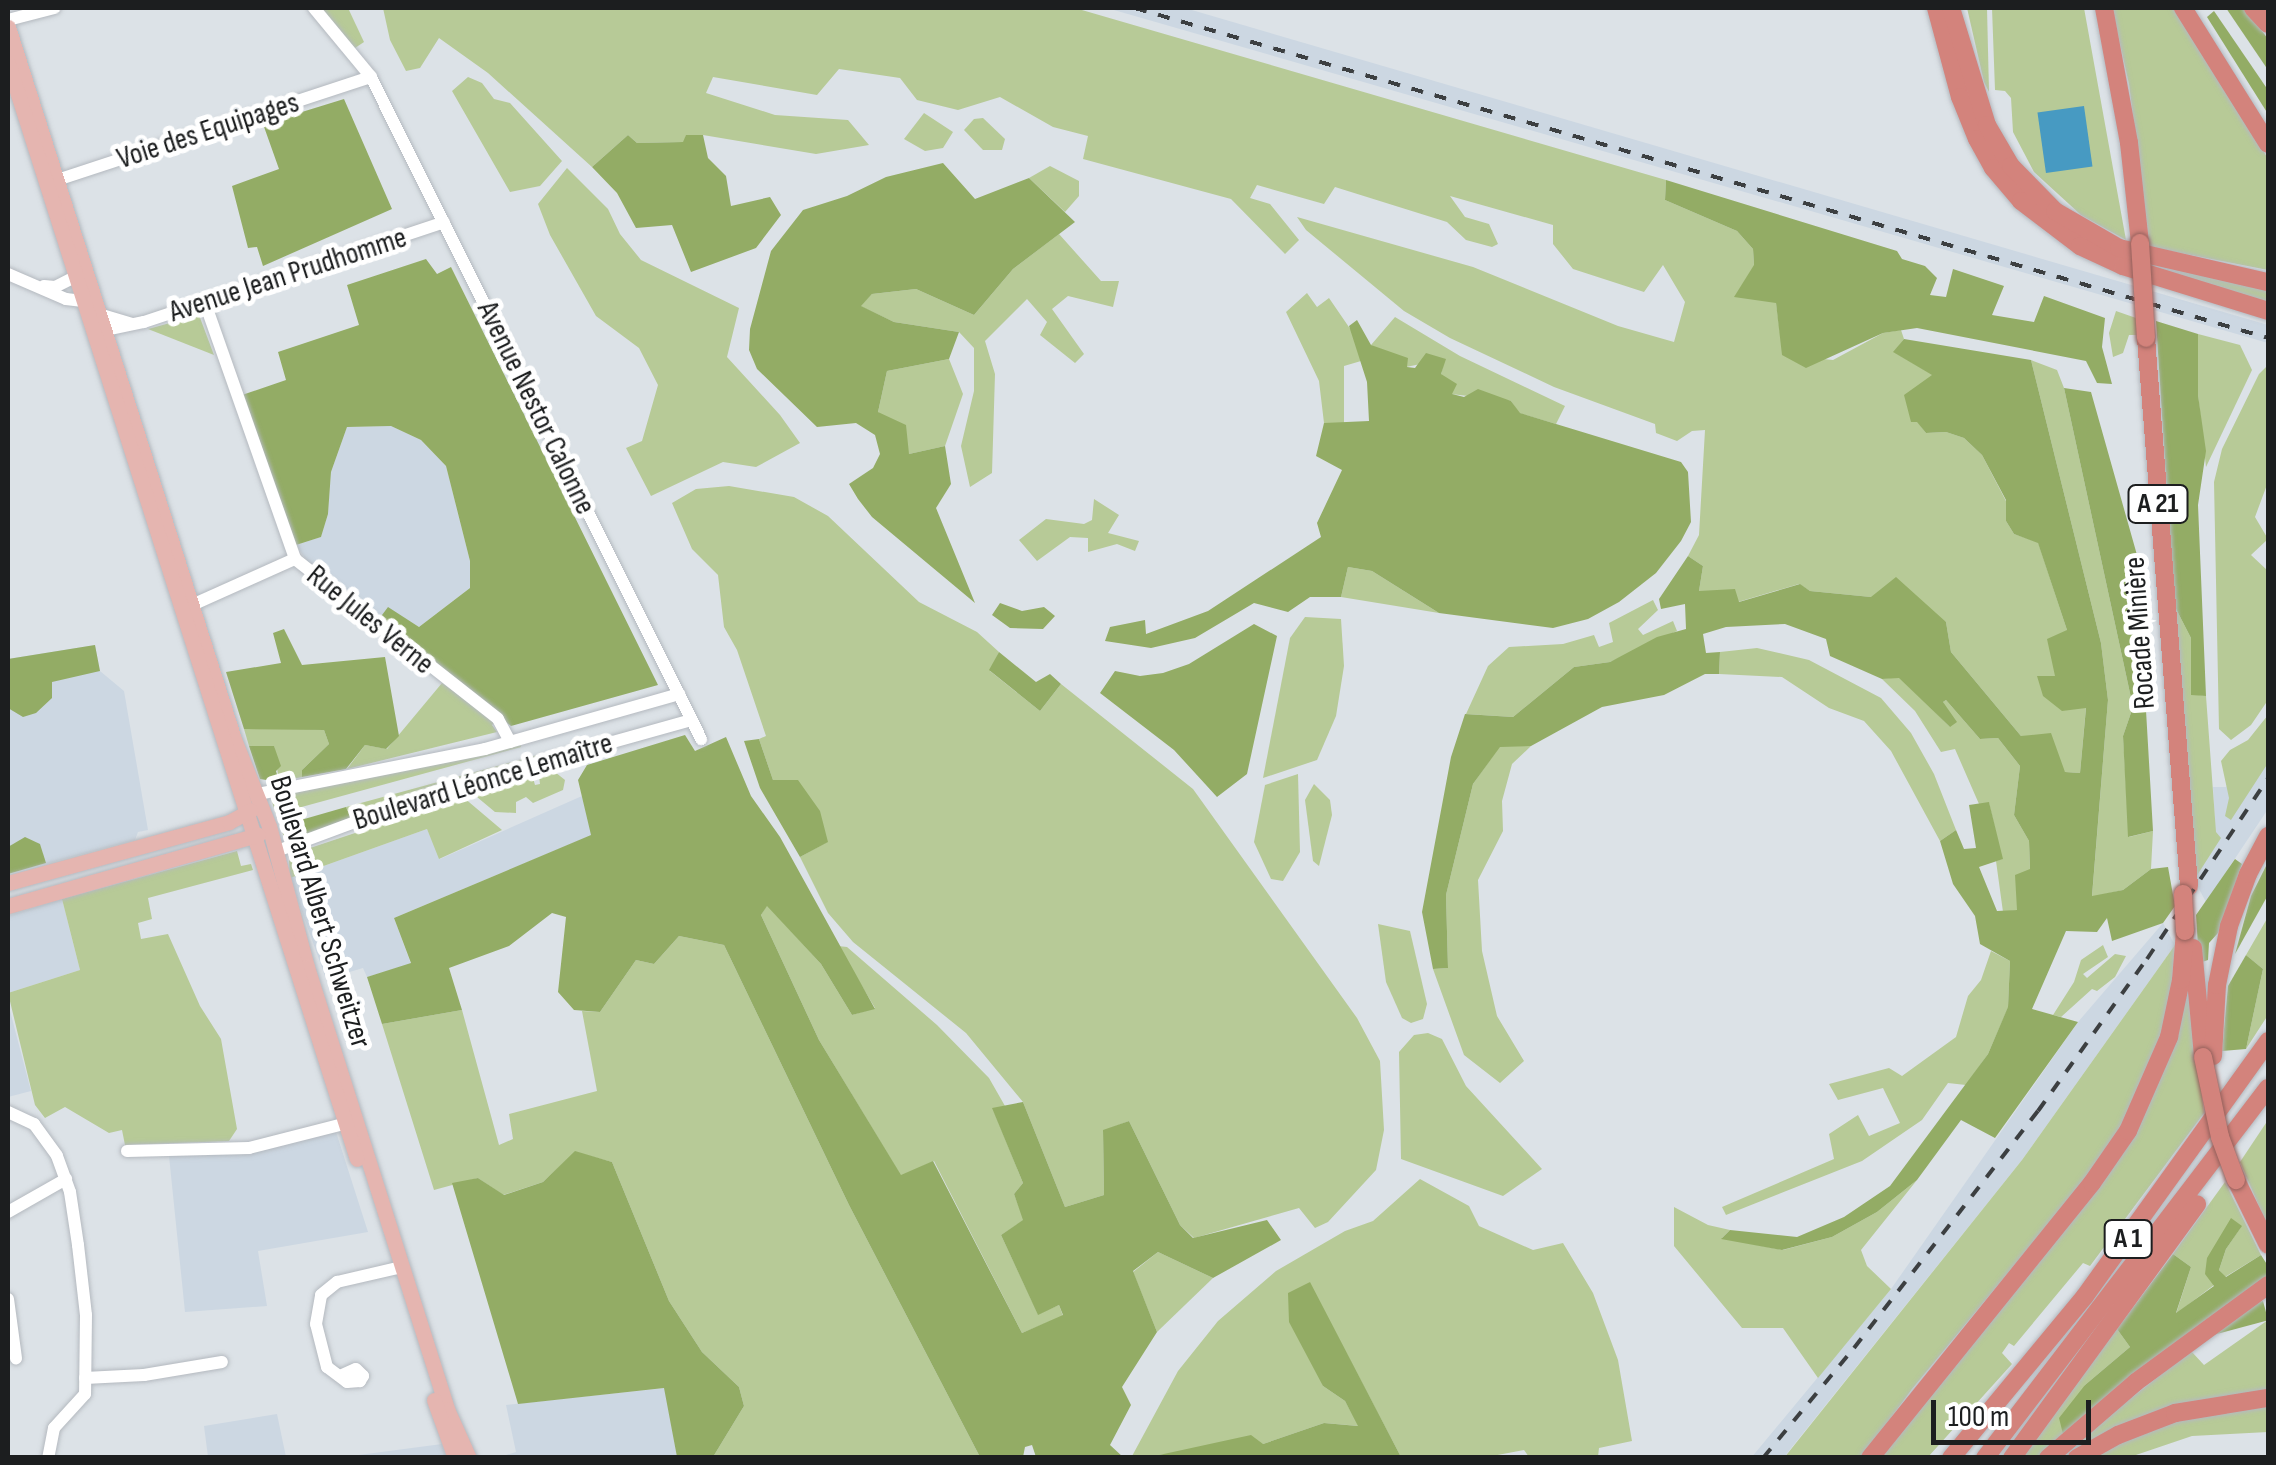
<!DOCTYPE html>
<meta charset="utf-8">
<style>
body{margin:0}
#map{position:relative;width:2276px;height:1465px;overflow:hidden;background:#dce2e7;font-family:"Sofia Sans Condensed",sans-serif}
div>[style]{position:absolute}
.built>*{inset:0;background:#ccd7e2}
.green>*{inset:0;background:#b7ca97}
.forest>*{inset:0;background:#93ac65;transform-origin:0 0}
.water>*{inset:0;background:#479ac2;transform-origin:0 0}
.roads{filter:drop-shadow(0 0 2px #b4b9bf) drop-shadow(0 0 2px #b4b9bf)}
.minor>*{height:12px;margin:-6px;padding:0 6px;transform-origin:6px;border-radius:6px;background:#fff}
.major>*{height:15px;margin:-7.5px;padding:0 7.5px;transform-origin:7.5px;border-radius:7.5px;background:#e5b5b0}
.highway>*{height:18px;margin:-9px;padding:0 9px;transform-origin:9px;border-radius:9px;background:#d3837c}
.rail>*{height:4px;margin-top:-2px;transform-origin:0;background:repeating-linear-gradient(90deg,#3c3f41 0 12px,transparent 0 24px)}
.bridges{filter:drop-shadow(0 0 2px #93605b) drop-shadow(0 0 2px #93605b)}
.highway-bridge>*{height:18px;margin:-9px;padding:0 9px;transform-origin:9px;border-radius:9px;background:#d3837c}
span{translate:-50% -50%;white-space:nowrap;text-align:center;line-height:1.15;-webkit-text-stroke:10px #fff;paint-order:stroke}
.shield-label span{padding:2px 8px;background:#fff;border:2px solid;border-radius:8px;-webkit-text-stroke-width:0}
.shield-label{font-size:28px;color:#1c1e1f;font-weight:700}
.street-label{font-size:30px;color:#1c1e1f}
.frame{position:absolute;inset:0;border:10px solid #1c1e1f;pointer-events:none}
.scale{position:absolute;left:1931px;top:1400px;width:160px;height:45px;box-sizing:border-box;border:5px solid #1c1e1f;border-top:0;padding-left:12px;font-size:30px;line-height:35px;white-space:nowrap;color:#1c1e1f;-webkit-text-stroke:8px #fff;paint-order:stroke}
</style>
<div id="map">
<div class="built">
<i style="clip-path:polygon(1107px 8px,1185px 8px,2268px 325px,2268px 343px)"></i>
<i style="clip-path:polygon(391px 426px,421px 440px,446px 466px,470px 561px,470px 588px,419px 627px,388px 608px,379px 619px,307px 561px,296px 545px,321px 537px,328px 514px,331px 472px,347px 427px)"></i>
<i style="clip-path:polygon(95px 645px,100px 671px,124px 691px,148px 830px,138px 832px,135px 840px,8px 874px,8px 659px)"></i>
<i style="clip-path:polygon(2268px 723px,2268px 809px,2206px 902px,2194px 880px,2215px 824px,2213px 787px,2226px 787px)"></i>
<i style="clip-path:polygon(582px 796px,592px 835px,394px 918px,411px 964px,367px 977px,363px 968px,326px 979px,290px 878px,427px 829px,440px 859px)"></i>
<i style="clip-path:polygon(62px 899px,80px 970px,8px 993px,8px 916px)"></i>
<i style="clip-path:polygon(2163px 923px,2175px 945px,2022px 1160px,1784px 1457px,1751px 1458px,1891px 1289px,2078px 1022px)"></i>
<i style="clip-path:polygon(8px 1003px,31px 1091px,8px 1097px)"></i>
<i style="clip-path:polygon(336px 1132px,368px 1232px,258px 1251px,267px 1306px,185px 1312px,169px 1156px)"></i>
<i style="clip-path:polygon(665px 1388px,677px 1457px,496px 1458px,516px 1452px,506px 1405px)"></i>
<i style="clip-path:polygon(277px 1414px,286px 1457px,208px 1457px,204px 1426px)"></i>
<i style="clip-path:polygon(442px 1444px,446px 1457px,336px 1458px)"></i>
</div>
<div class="green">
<i style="clip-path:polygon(319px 8px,348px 8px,364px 42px,355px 48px)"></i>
<i style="clip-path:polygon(383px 8px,1075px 8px,1666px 180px,1665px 200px,1737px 231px,1753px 249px,1754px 265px,1776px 303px,1783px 355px,1833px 360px,1883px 333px,1901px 330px,1904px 339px,1894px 352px,1933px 375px,1917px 421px,1926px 433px,1946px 432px,1964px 438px,1982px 455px,2006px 501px,2006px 521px,2014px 534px,2038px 542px,2067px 630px,2055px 677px,2038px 676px,2086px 707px,2080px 773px,2065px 772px,2021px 736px,1951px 652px,1946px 622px,1871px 597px,1810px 591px,1799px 584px,1738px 602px,1699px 591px,1703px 566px,1688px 556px,1699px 535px,1705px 430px,1692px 431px,1677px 441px,1656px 433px,1655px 424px,1554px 387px,1450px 338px,1404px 311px,1306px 230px,1297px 217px,1473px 267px,1618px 326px,1674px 342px,1685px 302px,1663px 265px,1644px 292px,1573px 269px,1553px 244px,1553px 225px,1450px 196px,1465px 217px,1489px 224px,1498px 244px,1492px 247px,1466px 240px,1447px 222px,1335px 187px,1324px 204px,1257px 185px,1250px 198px,1270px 204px,1299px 240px,1285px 254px,1231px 199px,1083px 159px,1088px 136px,1053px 127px,1000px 97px,958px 110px,917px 100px,900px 78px,839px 69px,817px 95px,713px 77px,706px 93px,775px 115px,848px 120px,869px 145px,816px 154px,703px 135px,686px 136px,684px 142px,637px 143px,628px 135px,592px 167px,488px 73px,439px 38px,420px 68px,406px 71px,390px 40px)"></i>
<i style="clip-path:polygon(1967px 8px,1987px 8px,1989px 92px,1984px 82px)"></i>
<i style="clip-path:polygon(1992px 8px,2084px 8px,2126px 240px,2081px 215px,2034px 172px,2013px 132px,2011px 98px,2005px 91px,1995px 90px)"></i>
<i style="clip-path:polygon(2112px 8px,2175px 8px,2229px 90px,2268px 159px,2268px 270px,2150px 247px,2129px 84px)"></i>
<i style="clip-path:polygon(468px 77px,482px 83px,494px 99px,510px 103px,562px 161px,540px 186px,510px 192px,452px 91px)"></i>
<i style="clip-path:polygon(924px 113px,953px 132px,943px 148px,925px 151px,904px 139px)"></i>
<i style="clip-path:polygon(983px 118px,1005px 139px,1002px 150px,983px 150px,964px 130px,974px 119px)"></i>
<i style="clip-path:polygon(1050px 166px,1079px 181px,1079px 196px,1065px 212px,1029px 178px)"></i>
<i style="clip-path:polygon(567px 168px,608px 209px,620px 234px,641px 260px,739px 308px,727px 357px,780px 415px,800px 443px,756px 467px,723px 462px,651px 496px,626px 448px,642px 441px,658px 385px,639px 348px,596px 316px,550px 235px,538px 204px)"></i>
<i style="clip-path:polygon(1059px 234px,1101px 281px,1119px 281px,1113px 307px,1068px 296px,1052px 309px,1084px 354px,1075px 363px,1040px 335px,1047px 322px,1027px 299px,985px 341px,995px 374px,992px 473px,970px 487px,961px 446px,974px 391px,974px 348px,959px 332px,894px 322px,860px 306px,872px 294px,916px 289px,974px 315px,1013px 269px)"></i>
<i style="clip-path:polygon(2151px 263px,2268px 286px,2268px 303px,2151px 268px)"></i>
<i style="clip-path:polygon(1307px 293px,1317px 307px,1329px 298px,1353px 333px,1361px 361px,1344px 366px,1344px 423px,1324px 423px,1319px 381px,1286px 312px)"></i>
<i style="clip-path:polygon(2116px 311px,2136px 318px,2138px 335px,2129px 335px,2123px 353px,2113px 357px,2109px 333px)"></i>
<i style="clip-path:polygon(199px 315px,214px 355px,148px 329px)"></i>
<i style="clip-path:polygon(1395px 317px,1460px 356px,1565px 406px,1556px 424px,1519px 413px,1511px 401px,1451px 394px,1441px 374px,1445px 359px,1406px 367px,1371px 345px)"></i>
<i style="clip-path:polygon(2198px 334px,2240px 345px,2252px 370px,2206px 467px,2198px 395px)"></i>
<i style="clip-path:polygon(949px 359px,963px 394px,945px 446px,909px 454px,878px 412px,887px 371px)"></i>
<i style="clip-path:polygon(2031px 360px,2057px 370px,2064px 388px,2133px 707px,2123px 736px,2129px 837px,2153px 831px,2151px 869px,2123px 890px,2092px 897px,2108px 700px,2101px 643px)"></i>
<i style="clip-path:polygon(2268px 365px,2268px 482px,2255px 517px,2268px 539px,2251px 555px,2268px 571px,2268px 700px,2251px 725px,2231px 740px,2219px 729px,2214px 482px,2222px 449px,2259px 374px)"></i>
<i style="clip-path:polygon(729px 486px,794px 497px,828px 516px,919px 602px,977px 632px,999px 652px,990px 671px,1040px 711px,1061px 684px,1193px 789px,1357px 1018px,1380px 1061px,1384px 1130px,1376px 1170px,1328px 1222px,1315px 1228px,1299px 1208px,1194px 1238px,1180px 1225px,1129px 1121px,1103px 1131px,1104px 1195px,1065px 1207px,1023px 1102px,966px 1033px,853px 942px,828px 913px,800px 857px,827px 842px,773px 780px,759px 739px,766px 736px,737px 650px,724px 627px,718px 575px,692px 549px,672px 503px,696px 489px)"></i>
<i style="clip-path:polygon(1094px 499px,1119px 515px,1108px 533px,1139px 541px,1135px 551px,1117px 544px,1088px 552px,1088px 538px,1070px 537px,1037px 561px,1019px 540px,1046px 519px,1084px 524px,1092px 520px)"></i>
<i style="clip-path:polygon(1348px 567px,1372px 571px,1439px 613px,1341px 597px)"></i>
<i style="clip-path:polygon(1653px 600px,1658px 610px,1638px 629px,1643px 635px,1673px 621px,1677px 631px,1610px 662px,1574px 667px,1513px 717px,1466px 714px,1488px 666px,1509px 647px,1563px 644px,1594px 635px,1599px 647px,1613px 642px,1609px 623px)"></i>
<i style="clip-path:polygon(2174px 605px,2191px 638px,2191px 694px,2206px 696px,2216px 832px,2221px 838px,2194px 880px)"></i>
<i style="clip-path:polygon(1305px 617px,1341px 619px,1344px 666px,1336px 716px,1317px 760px,1263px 778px,1290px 638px)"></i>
<i style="clip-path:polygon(1757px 648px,1809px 660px,1881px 698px,1911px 733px,1934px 774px,1956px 830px,1940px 841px,1891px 751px,1864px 721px,1829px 708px,1782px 677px,1719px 674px,1720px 652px)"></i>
<i style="clip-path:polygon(1899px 677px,1950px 727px,1943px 702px,1946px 700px,1980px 739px,1998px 738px,2020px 766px,2014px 815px,2029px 841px,2030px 870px,2017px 910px,2003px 912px,1996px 861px,2002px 859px,1989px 803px,1979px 804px,1955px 749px,1941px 752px,1915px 711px,1882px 679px)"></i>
<i style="clip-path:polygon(442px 683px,496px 721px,492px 725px,497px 732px,347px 769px,365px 745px,387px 749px)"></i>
<i style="clip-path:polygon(2268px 715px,2268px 763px,2231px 820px,2225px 816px,2229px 798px,2221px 761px,2230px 750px,2248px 740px)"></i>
<i style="clip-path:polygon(271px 727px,324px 730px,329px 744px,302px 770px,302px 777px,279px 782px,274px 746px,249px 746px,244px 729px)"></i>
<i style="clip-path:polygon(520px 742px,521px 747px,276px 814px,270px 796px)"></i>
<i style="clip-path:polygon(1500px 746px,1531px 746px,1512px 764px,1502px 801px,1503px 831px,1478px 880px,1482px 951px,1497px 1016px,1524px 1061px,1500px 1083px,1464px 1055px,1433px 969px,1448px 968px,1446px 895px,1473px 784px)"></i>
<i style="clip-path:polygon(563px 748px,564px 752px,351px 819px,346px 807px)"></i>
<i style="clip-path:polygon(555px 772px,565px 780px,563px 790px,533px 803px,526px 797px,516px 802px,516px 813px,495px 812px,477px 797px,479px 792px,533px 778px,535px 785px,540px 784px,539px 776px)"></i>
<i style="clip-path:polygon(1298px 774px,1300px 852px,1283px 881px,1271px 879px,1254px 842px,1265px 785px)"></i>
<i style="clip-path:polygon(1314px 784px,1330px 800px,1332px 815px,1319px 866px,1313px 861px,1305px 800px)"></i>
<i style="clip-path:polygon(463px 797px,502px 830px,439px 859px,427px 829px,290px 878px,289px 861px,298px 852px)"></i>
<i style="clip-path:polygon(237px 851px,241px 866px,251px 864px,253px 870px,148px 898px,152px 919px,138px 923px,141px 939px,168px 934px,200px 1006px,221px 1039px,237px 1129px,229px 1141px,125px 1145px,122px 1130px,109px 1133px,65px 1107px,45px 1118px,35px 1105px,8px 993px,80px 970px,62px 899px)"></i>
<i style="clip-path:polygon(767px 905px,821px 964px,852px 1015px,875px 1008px,838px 946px,847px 947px,937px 1025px,989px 1078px,1005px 1106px,993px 1109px,1023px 1183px,1014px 1194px,1024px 1220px,1001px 1235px,1038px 1314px,1059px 1305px,1063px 1316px,1022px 1333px,934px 1161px,901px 1176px,819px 1040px,761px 915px)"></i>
<i style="clip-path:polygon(2268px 917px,2268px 1015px,2246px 1049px,2263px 969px,2246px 955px)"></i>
<i style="clip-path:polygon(1378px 924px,1410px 931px,1427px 1004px,1423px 1019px,1411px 1023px,1402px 1018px,1386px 982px)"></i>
<i style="clip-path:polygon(679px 936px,724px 945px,849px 1205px,980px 1457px,713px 1457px,744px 1406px,739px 1387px,702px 1352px,669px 1301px,612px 1162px,575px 1152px,543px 1182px,503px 1195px,478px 1178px,434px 1190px,382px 1024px,462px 1010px,499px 1145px,513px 1139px,509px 1114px,597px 1091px,582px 1011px,600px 1012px,636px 960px,654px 964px)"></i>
<i style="clip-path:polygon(2103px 945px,2108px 957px,2083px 974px,2087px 978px,2115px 954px,2126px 956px,2115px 977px,2097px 991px,2092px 989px,2061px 1017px,2053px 1015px,2074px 982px,2081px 960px)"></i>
<i style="clip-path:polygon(2175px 945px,2169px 1012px,2143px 1092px,2102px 1159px,1912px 1389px,1862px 1457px,1784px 1458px,2022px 1160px)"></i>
<i style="clip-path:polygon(1991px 951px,2010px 961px,2008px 1008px,1988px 1054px,1966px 1085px,1948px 1083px,1922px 1120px,1862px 1161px,1726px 1215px,1722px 1207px,1834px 1159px,1829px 1134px,1858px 1115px,1869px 1136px,1900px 1123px,1883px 1088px,1838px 1100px,1829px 1084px,1889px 1068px,1902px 1076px,1956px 1037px,1968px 996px,1981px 980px)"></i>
<i style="clip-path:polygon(2188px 985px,2204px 1113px,2090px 1266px,2083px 1263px,2014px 1346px,2009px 1343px,2002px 1353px,2012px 1364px,1928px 1457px,1876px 1458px,2108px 1168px)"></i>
<i style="clip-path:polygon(1428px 1033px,1442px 1039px,1466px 1086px,1542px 1169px,1503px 1196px,1401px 1159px,1399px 1052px,1414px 1035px)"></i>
<i style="clip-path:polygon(2268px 1120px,2268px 1227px,2240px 1162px)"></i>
<i style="clip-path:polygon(1420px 1179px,1469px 1206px,1479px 1226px,1533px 1250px,1563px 1243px,1593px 1293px,1618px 1360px,1632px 1441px,1599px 1448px,1598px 1457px,1529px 1457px,1524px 1450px,1487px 1457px,1401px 1457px,1309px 1282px,1323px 1386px,1345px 1401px,1359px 1426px,1324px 1423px,1263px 1444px,1131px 1458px,1178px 1371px,1218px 1321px,1276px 1271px,1345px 1231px,1373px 1221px)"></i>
<i style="clip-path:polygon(1917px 1180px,1861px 1250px,1867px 1266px,1891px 1289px,1818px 1378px,1783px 1328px,1742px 1328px,1674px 1246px,1674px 1207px,1708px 1225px,1730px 1230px,1722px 1238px,1783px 1250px,1832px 1237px,1877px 1212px)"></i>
<i style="clip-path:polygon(2225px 1182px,2261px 1255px,2225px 1277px,2219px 1270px,2226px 1249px,2241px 1227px,2223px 1238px,2214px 1285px,2176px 1314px,2191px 1267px,2173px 1254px)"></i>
<i style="clip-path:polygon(1158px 1252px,1213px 1278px,1157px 1332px,1133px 1272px)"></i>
<i style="clip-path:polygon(2268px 1320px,2268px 1392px,2220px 1397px,2069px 1457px,2064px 1451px,2191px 1351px,2204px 1365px)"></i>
<i style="clip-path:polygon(2117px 1329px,2130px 1347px,2085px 1385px,2063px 1434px,2040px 1457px,2019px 1458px)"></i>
<i style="clip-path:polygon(2268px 1403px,2268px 1432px,2192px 1436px,2130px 1457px,2087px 1458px,2168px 1422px)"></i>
</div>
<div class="forest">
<i style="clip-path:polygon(2226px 8px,2245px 8px,2268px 39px,2268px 70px)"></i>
<i style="clip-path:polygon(2214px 11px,2268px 90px,2268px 114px,2207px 17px)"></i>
<i style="clip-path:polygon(344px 99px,392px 209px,263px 266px,257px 247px,248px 248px,232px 186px,279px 169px,263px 124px)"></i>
<i style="clip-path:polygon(628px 135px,637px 143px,683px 142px,686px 135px,703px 135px,708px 158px,726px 176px,731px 206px,770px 197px,781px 215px,756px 248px,691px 272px,672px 225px,636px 228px,617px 193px,592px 167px)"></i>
<i style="clip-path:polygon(943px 163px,975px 199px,1029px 178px,1075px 222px,1013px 269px,974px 315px,916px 289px,872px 294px,861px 306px,894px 322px,959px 332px,949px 359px,887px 371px,878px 412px,906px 425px,909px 454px,945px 446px,951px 484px,936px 508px,975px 603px,872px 517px,858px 499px,849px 484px,873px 468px,880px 454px,875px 435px,856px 423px,817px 427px,757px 369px,749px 350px,750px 329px,771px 251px,803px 210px,847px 196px,886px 177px)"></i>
<i style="clip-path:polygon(1666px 180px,1897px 251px,1902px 259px,1925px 266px,1937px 278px,1930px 295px,1946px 297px,1953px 269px,2004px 286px,1992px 315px,2034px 322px,2044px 296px,2105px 318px,2102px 347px,2112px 384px,2097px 383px,2086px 361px,1917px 328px,1883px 333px,1806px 368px,1782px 355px,1776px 303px,1734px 297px,1754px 265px,1753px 249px,1737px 231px,1665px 200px)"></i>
<i style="clip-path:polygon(426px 259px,437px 274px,451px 267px,658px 685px,511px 726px,379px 619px,388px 607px,419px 627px,470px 588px,470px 561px,446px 466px,421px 440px,391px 426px,347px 427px,331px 472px,328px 514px,321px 537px,296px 545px,242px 395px,286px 380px,278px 352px,359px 325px,347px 285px)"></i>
<i style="clip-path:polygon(1357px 320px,1371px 345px,1408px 358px,1407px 367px,1415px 368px,1426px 353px,1446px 359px,1441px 374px,1457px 384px,1452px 394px,1464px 397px,1478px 389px,1511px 401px,1520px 413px,1681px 462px,1688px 472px,1691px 522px,1681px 541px,1656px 573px,1619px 602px,1588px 619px,1553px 628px,1439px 613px,1372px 571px,1348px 567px,1341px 597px,1310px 597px,1288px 612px,1254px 603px,1195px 638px,1151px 648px,1105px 641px,1110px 627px,1145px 620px,1146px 634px,1208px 611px,1321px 537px,1317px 523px,1342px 470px,1316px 456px,1324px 423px,1369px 421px,1367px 382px,1349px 326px)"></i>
<i style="clip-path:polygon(2156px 321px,2198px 334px,2198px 395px,2206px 451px,2198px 505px,2206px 696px,2191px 695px,2191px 638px,2174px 605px)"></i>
<i style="clip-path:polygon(1904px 339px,2031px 360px,2101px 643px,2108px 700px,2092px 896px,2123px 890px,2151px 869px,2168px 867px,2175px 906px,2163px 923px,2112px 941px,2107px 918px,2097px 932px,2066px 931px,2032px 1009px,2078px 1022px,1995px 1138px,1961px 1120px,1917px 1180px,1877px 1212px,1832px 1237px,1782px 1250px,1721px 1239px,1730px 1230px,1797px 1237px,1844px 1217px,1890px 1186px,1988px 1054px,2008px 1007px,2010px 961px,1980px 944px,1975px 916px,1953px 884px,1940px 841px,1956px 830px,1964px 849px,1976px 848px,1969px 805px,1989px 802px,2003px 859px,1979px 867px,1997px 911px,2017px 910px,2015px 875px,2030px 869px,2029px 841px,2014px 815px,2020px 766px,1998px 738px,1980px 739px,1946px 700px,1943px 702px,1957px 722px,1950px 727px,1899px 678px,1882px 679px,1830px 656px,1826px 639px,1785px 624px,1726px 627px,1703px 634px,1706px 653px,1720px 652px,1719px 674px,1705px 674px,1664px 695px,1602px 707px,1531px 746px,1500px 747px,1473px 784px,1446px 895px,1448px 968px,1433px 969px,1422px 912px,1451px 757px,1465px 714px,1513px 717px,1574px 667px,1610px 662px,1657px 637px,1686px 629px,1685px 604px,1661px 609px,1659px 599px,1688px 556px,1703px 566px,1699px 591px,1735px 589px,1739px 602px,1800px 584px,1810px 591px,1871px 597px,1896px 577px,1946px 622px,1951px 652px,2021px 736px,2051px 733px,2065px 772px,2080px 773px,2086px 708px,2062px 711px,2043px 696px,2037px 676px,2055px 676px,2047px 639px,2067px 630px,2038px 543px,2014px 534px,2006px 521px,2006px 500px,1982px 455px,1964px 438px,1946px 432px,1926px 433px,1917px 422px,1911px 422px,1904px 395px,1932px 375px,1893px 352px)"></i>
<i style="clip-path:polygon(2064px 388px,2091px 392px,2137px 555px,2153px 831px,2128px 837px,2123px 736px,2133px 707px)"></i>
<i style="clip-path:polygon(1000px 603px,1022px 611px,1044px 607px,1055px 616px,1043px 629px,1010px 628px,992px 615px)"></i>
<i style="clip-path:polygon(1254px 624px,1277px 636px,1247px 774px,1217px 797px,1174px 750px,1100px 693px,1115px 671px,1140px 676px,1163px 673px,1189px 664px)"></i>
<i style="clip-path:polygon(284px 629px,302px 665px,385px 657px,399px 736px,386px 749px,365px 745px,346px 769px,302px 777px,302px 770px,329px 744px,324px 730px,244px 729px,226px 672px,281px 663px,273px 633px)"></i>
<i style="clip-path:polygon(95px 645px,100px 671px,52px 682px,52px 698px,36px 713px,23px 717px,8px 708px,8px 659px)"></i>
<i style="clip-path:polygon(999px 652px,1036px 682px,1050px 674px,1061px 684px,1040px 711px,989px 670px)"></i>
<i style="clip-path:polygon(685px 735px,695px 751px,726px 737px,751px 796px,780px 837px,875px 1009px,852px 1015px,821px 964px,767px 906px,761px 915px,819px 1040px,901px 1175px,933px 1161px,1022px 1333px,1063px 1315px,1059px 1305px,1038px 1315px,1001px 1235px,1023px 1220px,1014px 1194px,1023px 1183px,992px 1108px,1023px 1102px,1065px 1207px,1104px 1195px,1103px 1130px,1129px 1121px,1180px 1225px,1193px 1238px,1267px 1220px,1281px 1240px,1213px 1278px,1158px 1252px,1133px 1271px,1157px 1332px,1122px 1387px,1131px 1405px,1110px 1445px,1123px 1457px,1036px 1457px,1032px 1445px,1025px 1447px,1023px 1457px,980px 1457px,849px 1205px,724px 945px,679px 936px,654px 964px,636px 960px,600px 1012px,574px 1010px,558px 992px,566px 917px,552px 913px,509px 946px,449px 968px,462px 1010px,382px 1024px,367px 977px,411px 963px,394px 918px,591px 835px,578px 780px,587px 765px)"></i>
<i style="clip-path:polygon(759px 739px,773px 780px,798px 780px,820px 811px,828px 842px,800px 857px,760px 788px,744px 741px)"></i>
<i style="clip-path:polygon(249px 746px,274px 746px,281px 766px,276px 771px,279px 782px,260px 779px)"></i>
<i style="clip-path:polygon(346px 807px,351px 819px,286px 842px,280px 826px)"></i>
<i style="clip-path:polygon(25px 837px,40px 844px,46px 863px,8px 874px,8px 847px)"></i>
<i style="clip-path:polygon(2235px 859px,2242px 864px,2218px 933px,2209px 943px,2208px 960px,2199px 963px,2196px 915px)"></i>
<i style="clip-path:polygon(2268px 862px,2268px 895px,2235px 954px,2251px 896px)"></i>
<i style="clip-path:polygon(2246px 955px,2263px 969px,2246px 1049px,2222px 1051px,2228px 986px)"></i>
<i style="clip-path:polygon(575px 1151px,612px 1162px,669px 1301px,702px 1352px,739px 1387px,744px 1406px,713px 1457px,677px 1457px,664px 1388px,518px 1404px,452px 1183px,478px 1178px,504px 1195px,543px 1182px)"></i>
<i style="clip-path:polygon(2231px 1218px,2242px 1226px,2226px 1249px,2219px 1270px,2226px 1277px,2261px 1255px,2268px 1266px,2268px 1278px,2063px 1434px,2059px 1418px,2085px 1385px,2130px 1347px,2117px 1329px,2173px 1254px,2191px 1267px,2176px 1313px,2214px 1286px,2205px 1274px,2207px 1258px)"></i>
<i style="clip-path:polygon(1310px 1282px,1401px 1457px,1150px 1457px,1251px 1435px,1263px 1444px,1324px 1423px,1358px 1426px,1345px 1401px,1323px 1386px,1289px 1322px,1288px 1293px)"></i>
<i style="left:2263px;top:1301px;width:20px;height:88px;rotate:75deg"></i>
</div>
<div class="water">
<i style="left:2084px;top:106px;width:61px;height:47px;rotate:82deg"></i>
</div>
<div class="roads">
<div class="minor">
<i style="left:314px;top:8px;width:89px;rotate:50.4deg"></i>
<i style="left:371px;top:77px;width:740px;rotate:63.5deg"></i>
<i style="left:8px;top:20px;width:48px;rotate:-14.6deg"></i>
<i style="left:48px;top:183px;width:340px;rotate:-18.2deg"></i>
<i style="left:8px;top:274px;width:63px;rotate:23.3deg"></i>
<i style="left:66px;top:299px;width:17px;rotate:7deg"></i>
<i style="left:44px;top:286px;width:11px;rotate:5deg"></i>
<i style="left:55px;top:287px;width:28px;rotate:-27deg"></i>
<i style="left:205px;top:303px;width:271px;rotate:70.6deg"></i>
<i style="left:295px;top:559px;width:258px;rotate:38.2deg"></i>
<i style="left:498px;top:719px;width:26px;rotate:62deg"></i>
<i style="left:92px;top:312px;width:42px;rotate:16.7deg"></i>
<i style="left:100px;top:331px;width:45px;rotate:-11.6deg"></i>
<i style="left:144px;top:322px;width:316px;rotate:-18.4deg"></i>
<i style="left:183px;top:609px;width:123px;rotate:-24.1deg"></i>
<i style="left:258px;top:794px;width:231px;rotate:-11.2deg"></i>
<i style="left:485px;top:749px;width:202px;rotate:-15.8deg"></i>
<i style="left:277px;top:851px;width:175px;rotate:-20.4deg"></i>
<i style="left:441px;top:790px;width:260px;rotate:-15.6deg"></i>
<i style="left:8px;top:1112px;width:29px;rotate:25deg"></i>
<i style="left:34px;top:1124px;width:39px;rotate:54deg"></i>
<i style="left:57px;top:1156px;width:38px;rotate:70deg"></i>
<i style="left:70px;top:1192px;width:54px;rotate:81.4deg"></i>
<i style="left:78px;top:1245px;width:70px;rotate:83.5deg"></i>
<i style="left:86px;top:1315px;width:79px;rotate:90.7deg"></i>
<i style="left:85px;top:1394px;width:46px;rotate:132.4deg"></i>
<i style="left:54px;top:1428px;width:31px;rotate:101deg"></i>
<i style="left:127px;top:1151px;width:122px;rotate:-1.4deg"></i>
<i style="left:249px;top:1148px;width:105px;rotate:-14.3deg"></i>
<i style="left:8px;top:1212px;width:67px;rotate:-29.6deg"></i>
<i style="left:8px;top:1299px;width:60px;rotate:82.3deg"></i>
<i style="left:340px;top:1376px;width:17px;rotate:-24deg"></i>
<i style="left:356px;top:1369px;width:10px;rotate:45deg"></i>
<i style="left:363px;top:1376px;width:6px;rotate:121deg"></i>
<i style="left:360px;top:1381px;width:13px;rotate:176deg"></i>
<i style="left:347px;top:1382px;width:25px;rotate:-143deg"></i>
<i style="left:327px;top:1367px;width:44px;rotate:-104.3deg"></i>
<i style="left:316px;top:1324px;width:29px;rotate:-80deg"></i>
<i style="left:321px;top:1295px;width:21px;rotate:-39deg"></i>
<i style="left:337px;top:1282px;width:67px;rotate:-13deg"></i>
<i style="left:85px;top:1378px;width:59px;rotate:-2.9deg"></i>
<i style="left:144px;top:1375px;width:79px;rotate:-9.5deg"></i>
</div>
<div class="major">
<i style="left:8px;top:27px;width:747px;rotate:72.39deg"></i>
<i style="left:234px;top:739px;width:94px;rotate:68.1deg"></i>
<i style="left:269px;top:826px;width:146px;rotate:74.9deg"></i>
<i style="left:307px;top:967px;width:464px;rotate:72.4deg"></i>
<i style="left:447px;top:1409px;width:54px;rotate:65.8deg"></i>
<i style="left:8px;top:63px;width:1150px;rotate:72.34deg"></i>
<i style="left:8px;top:883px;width:229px;rotate:-15.4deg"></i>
<i style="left:229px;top:822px;width:24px;rotate:-28deg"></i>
<i style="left:8px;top:906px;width:260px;rotate:-15.9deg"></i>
<i style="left:434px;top:1400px;width:62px;rotate:70.1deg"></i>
</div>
<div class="highway">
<i style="left:1936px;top:8px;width:92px;rotate:74.9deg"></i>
<i style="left:1960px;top:97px;width:45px;rotate:68deg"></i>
<i style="left:1977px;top:139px;width:33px;rotate:61deg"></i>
<i style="left:1993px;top:168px;width:43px;rotate:49.7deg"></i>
<i style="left:2021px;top:201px;width:74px;rotate:37.3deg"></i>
<i style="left:2080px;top:246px;width:47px;rotate:24.9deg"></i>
<i style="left:2123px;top:266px;width:152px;rotate:17.2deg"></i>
<i style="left:1951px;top:8px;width:122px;rotate:72.9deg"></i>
<i style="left:1987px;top:125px;width:48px;rotate:59.7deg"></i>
<i style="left:2011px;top:166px;width:63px;rotate:45.6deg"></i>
<i style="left:2055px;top:211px;width:74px;rotate:30deg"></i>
<i style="left:2119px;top:248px;width:153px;rotate:12.9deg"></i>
<i style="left:2104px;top:8px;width:137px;rotate:79.5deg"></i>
<i style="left:2129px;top:143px;width:101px;rotate:83.7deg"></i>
<i style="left:2183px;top:8px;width:160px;rotate:58deg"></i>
<i style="left:2253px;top:8px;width:22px;rotate:47deg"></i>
<i style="left:2146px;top:338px;width:550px;rotate:85.51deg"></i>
<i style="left:2193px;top:948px;width:108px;rotate:84.7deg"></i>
<i style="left:2213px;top:1056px;width:71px;rotate:-86.8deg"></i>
<i style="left:2217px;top:985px;width:60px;rotate:-78.5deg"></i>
<i style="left:2229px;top:926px;width:55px;rotate:-69.9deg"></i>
<i style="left:2248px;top:874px;width:43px;rotate:-62.2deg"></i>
<i style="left:2236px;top:1180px;width:72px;rotate:63.8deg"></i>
<i style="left:1870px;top:1458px;width:353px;rotate:-51.1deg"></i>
<i style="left:2092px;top:1183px;width:63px;rotate:-55.3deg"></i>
<i style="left:2128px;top:1131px;width:103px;rotate:-66.4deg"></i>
<i style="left:2169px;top:1037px;width:58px;rotate:-78.1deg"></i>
<i style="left:2181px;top:980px;width:49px;rotate:-85.3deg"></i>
<i style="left:1951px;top:1458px;width:210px;rotate:-50.4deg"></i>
<i style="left:2085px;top:1296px;width:314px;rotate:-54.3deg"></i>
<i style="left:1985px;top:1458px;width:466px;rotate:-52.6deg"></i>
<i style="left:2012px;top:1458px;width:314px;rotate:-53.9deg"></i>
<i style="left:2048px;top:1458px;width:116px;rotate:-40.8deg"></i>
<i style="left:2136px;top:1382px;width:164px;rotate:-36.3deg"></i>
<i style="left:2077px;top:1458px;width:47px;rotate:-29.3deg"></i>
<i style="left:2118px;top:1435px;width:61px;rotate:-21.1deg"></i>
<i style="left:2175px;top:1413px;width:94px;rotate:-9.2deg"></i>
</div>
</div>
<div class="rail">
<i style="left:1135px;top:8px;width:1180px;rotate:16.24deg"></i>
<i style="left:1763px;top:1458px;width:143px;rotate:-50.4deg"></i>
<i style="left:1854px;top:1348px;width:300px;rotate:-52.2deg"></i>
<i style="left:2038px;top:1111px;width:187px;rotate:-54.4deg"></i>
<i style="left:2147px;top:959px;width:218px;rotate:-56.2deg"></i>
</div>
<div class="bridges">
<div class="highway-bridge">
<i style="left:2140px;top:243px;width:95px;rotate:86.4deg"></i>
<i style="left:2183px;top:894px;width:37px;rotate:87deg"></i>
<i style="left:2203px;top:1057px;width:82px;rotate:78deg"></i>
<i style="left:2220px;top:1137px;width:46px;rotate:69.6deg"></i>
</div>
</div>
<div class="shield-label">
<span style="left:2158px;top:504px">A 21</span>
<span style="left:2128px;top:1239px">A 1</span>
</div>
<div class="street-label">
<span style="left:208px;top:131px;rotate:-18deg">Voie des Equipages</span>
<span style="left:288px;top:275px;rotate:-18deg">Avenue Jean Prudhomme</span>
<span style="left:536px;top:408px;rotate:64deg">Avenue Nestor Calonne</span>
<span style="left:370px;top:620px;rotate:39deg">Rue Jules Verne</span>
<span style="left:2140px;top:633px;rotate:-94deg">Rocade Minière</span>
<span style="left:483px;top:782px;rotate:-17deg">Boulevard Léonce Lemaître</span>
<span style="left:320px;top:912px;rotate:73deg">Boulevard Albert Schweitzer</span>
</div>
<div class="frame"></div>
<div class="scale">100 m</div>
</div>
